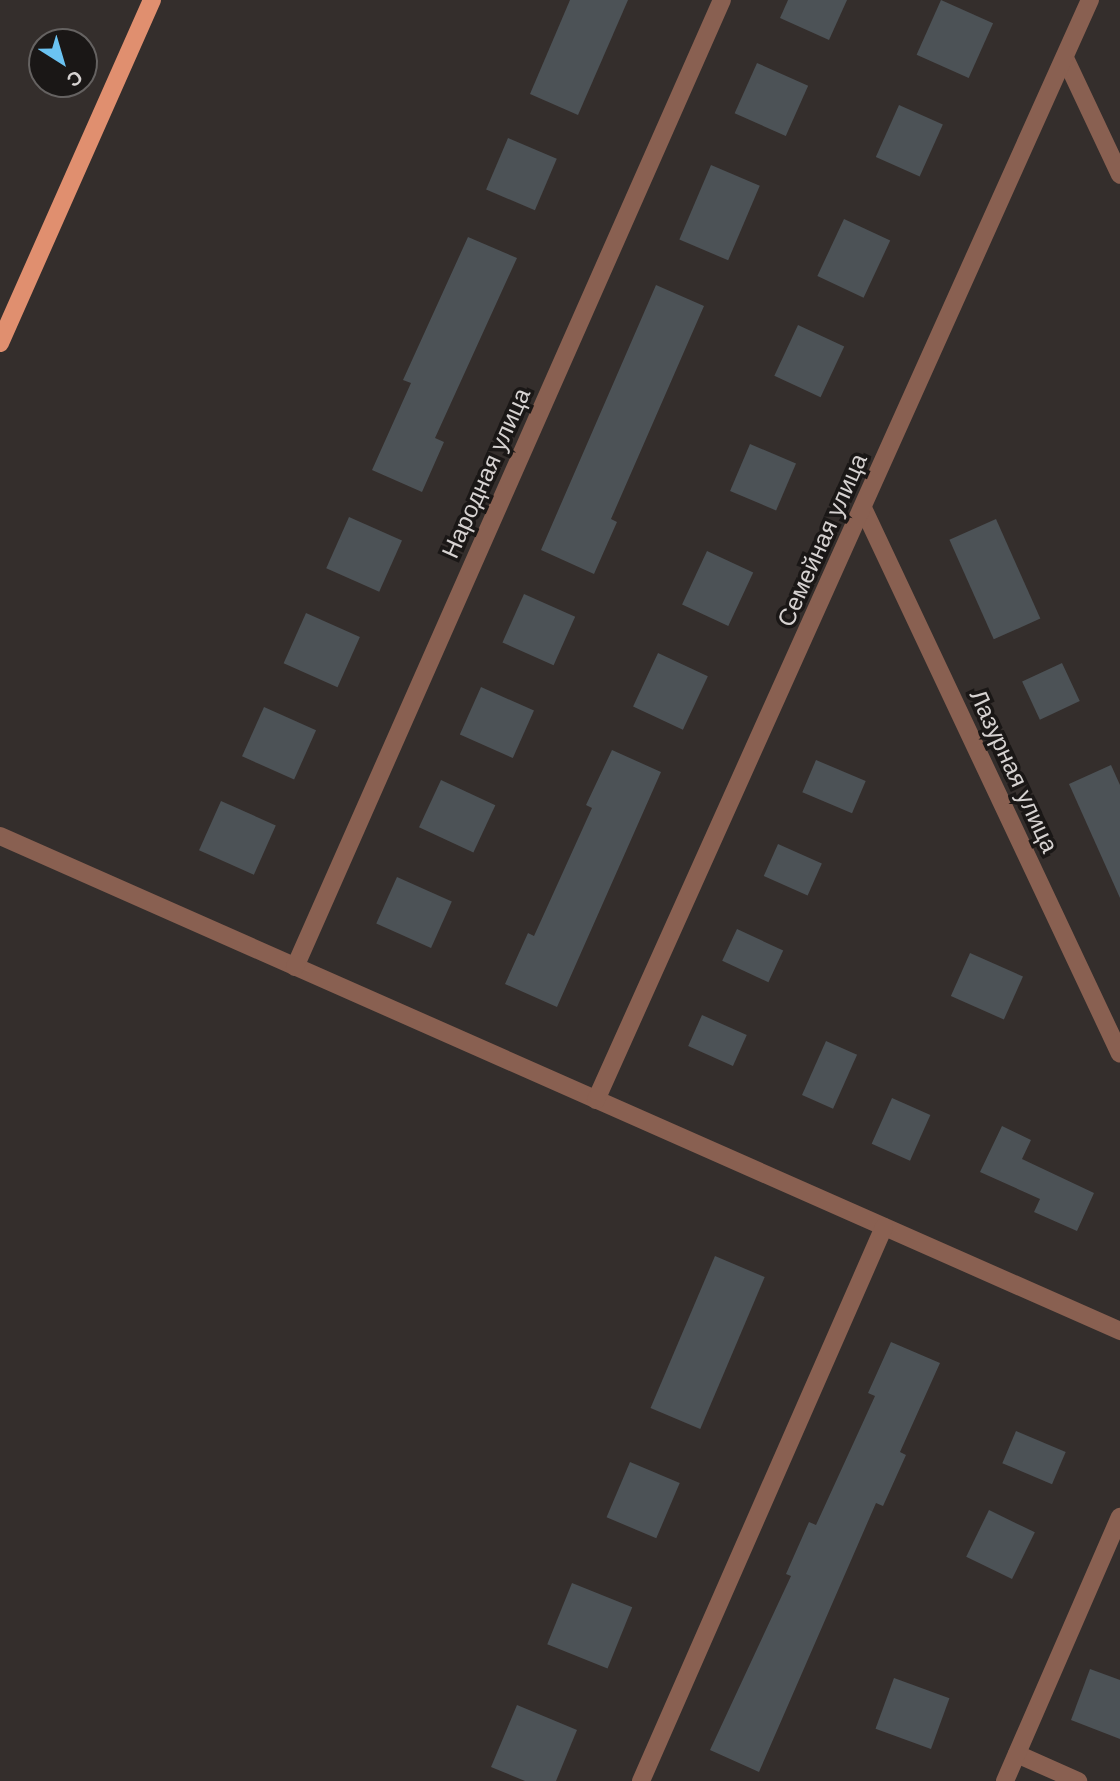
<!DOCTYPE html>
<meta charset="utf-8">
<style>
body{margin:0}
#map{position:relative;width:1120px;height:1781px;overflow:hidden;background:#342e2c;font-family:Helvetica,sans-serif}
div>[style]{position:absolute}
.building>*{inset:0;background:#4c5256;transform-origin:0 0}
.minor>*{height:18px;margin:-9px;padding:0 9px;transform-origin:9px;border-radius:9px;background:#896051}
.major>*{height:18px;margin:-9px;padding:0 9px;transform-origin:9px;border-radius:9px;background:#e08f6f}
span{translate:-50% -50%;white-space:nowrap;text-align:center;line-height:1.15;-webkit-text-stroke:7px #1a1716;paint-order:stroke}
.street-label{font-size:24px;color:#d6d2d1}
.north{position:absolute;left:28px;top:28px;width:70px;height:70px;box-sizing:border-box;background:#1a1716;border:2px solid #656261;border-radius:50%;rotate:143deg;font-size:19px;font-weight:700;line-height:28px;text-align:center;color:#d6d2d1}
.north::after{content:'';display:block;margin:auto;width:24px;height:32px;background:#6bc3f2;clip-path:polygon(50% 0,100% 100%,50% 72%,0 100%)}
</style>
<div id="map">
<div class="building">
<i style="clip-path:polygon(570px 0,628px 0,578px 115px,530px 94px)"></i>
<i style="clip-path:polygon(788px 0,847px 0,829px 40px,780px 18px)"></i>
<i style="left:941px;top:0;width:57px;height:60px;rotate:24deg"></i>
<i style="left:757px;top:63px;width:56px;height:55px;rotate:24deg"></i>
<i style="left:899px;top:105px;width:48px;height:57px;rotate:24deg"></i>
<i style="left:508px;top:138px;width:53px;height:56px;rotate:23deg"></i>
<i style="left:711px;top:165px;width:53px;height:81px;rotate:23deg"></i>
<i style="left:844px;top:219px;width:51px;height:63px;rotate:25deg"></i>
<i style="clip-path:polygon(468px 237px,517px 258px,435px 438px,444px 442px,422px 492px,372px 470px,411px 383px,403px 380px)"></i>
<i style="clip-path:polygon(656px 285px,704px 306px,611px 519px,617px 522px,594px 574px,541px 550px)"></i>
<i style="left:798px;top:325px;width:51px;height:56px;rotate:25deg"></i>
<i style="left:750px;top:444px;width:50px;height:51px;rotate:23deg"></i>
<i style="left:349px;top:517px;width:58px;height:56px;rotate:24deg"></i>
<i style="left:996px;top:519px;width:109px;height:51px;rotate:66deg"></i>
<i style="left:707px;top:551px;width:51px;height:59px;rotate:25deg"></i>
<i style="left:524px;top:594px;width:56px;height:53px;rotate:24deg"></i>
<i style="left:306px;top:613px;width:59px;height:55px;rotate:24deg"></i>
<i style="left:658px;top:653px;width:55px;height:59px;rotate:25deg"></i>
<i style="left:1062px;top:663px;width:42px;height:44px;rotate:65deg"></i>
<i style="left:481px;top:687px;width:58px;height:52px;rotate:24deg"></i>
<i style="left:264px;top:707px;width:57px;height:54px;rotate:24deg"></i>
<i style="clip-path:polygon(612px 750px,661px 772px,557px 1007px,505px 984px,528px 933px,534px 936px,592px 808px,586px 805px)"></i>
<i style="left:816px;top:760px;width:54px;height:35px;rotate:23deg"></i>
<i style="clip-path:polygon(1111px 765px,1120px 785px,1120px 898px,1069px 784px)"></i>
<i style="left:441px;top:780px;width:60px;height:52px;rotate:25deg"></i>
<i style="left:221px;top:801px;width:60px;height:54px;rotate:24deg"></i>
<i style="left:778px;top:844px;width:48px;height:35px;rotate:24deg"></i>
<i style="left:397px;top:877px;width:60px;height:51px;rotate:24deg"></i>
<i style="left:737px;top:929px;width:51px;height:35px;rotate:25deg"></i>
<i style="left:970px;top:953px;width:58px;height:47px;rotate:24deg"></i>
<i style="left:702px;top:1015px;width:49px;height:34px;rotate:24deg"></i>
<i style="left:826px;top:1041px;width:34px;height:59px;rotate:24deg"></i>
<i style="left:892px;top:1098px;width:42px;height:50px;rotate:24deg"></i>
<i style="clip-path:polygon(1002px 1126px,1031px 1140px,1022px 1159px,1094px 1193px,1077px 1231px,1034px 1212px,1040px 1199px,980px 1172px)"></i>
<i style="left:715px;top:1256px;width:54px;height:165px;rotate:23deg"></i>
<i style="clip-path:polygon(891px 1342px,940px 1363px,900px 1452px,906px 1455px,883px 1506px,876px 1503px,759px 1772px,710px 1750px,791px 1576px,786px 1574px,809px 1522px,816px 1525px,875px 1396px,868px 1393px)"></i>
<i style="left:1016px;top:1431px;width:54px;height:35px;rotate:23deg"></i>
<i style="left:630px;top:1462px;width:54px;height:60px;rotate:23deg"></i>
<i style="left:989px;top:1510px;width:51px;height:52px;rotate:26deg"></i>
<i style="left:572px;top:1583px;width:65px;height:66px;rotate:22deg"></i>
<i style="clip-path:polygon(1090px 1669px,1120px 1680px,1120px 1739px,1071px 1720px)"></i>
<i style="left:894px;top:1678px;width:59px;height:54px;rotate:20deg"></i>
<i style="clip-path:polygon(517px 1705px,577px 1730px,556px 1781px,525px 1781px,491px 1767px)"></i>
</div>
<div class="minor">
<i style="left:1065px;top:58px;width:129px;rotate:64.8deg"></i>
<i style="left:863px;top:508px;width:603px;rotate:64.79deg"></i>
<i style="left:0;top:836px;width:1225px;rotate:23.84deg"></i>
<i style="left:295px;top:967px;width:1057px;rotate:-66.18deg"></i>
<i style="left:596px;top:1100px;width:1206px;rotate:-65.82deg"></i>
<i style="left:1017px;top:1754px;width:67px;rotate:23.9deg"></i>
<i style="left:641px;top:1781px;width:605px;rotate:-66.32deg"></i>
<i style="left:1005px;top:1781px;width:288px;rotate:-66.5deg"></i>
</div>
<div class="major">
<i style="left:0;top:343px;width:375px;rotate:-66.1deg"></i>
</div>
<div class="street-label">
<span style="left:486px;top:473px;rotate:-66deg">Народная улица</span>
<span style="left:822px;top:540px;rotate:-66deg">Семейная улица</span>
<span style="left:1014px;top:771px;rotate:65deg">Лазурная улица</span>
</div>
<div class="north">С</div>
</div>
